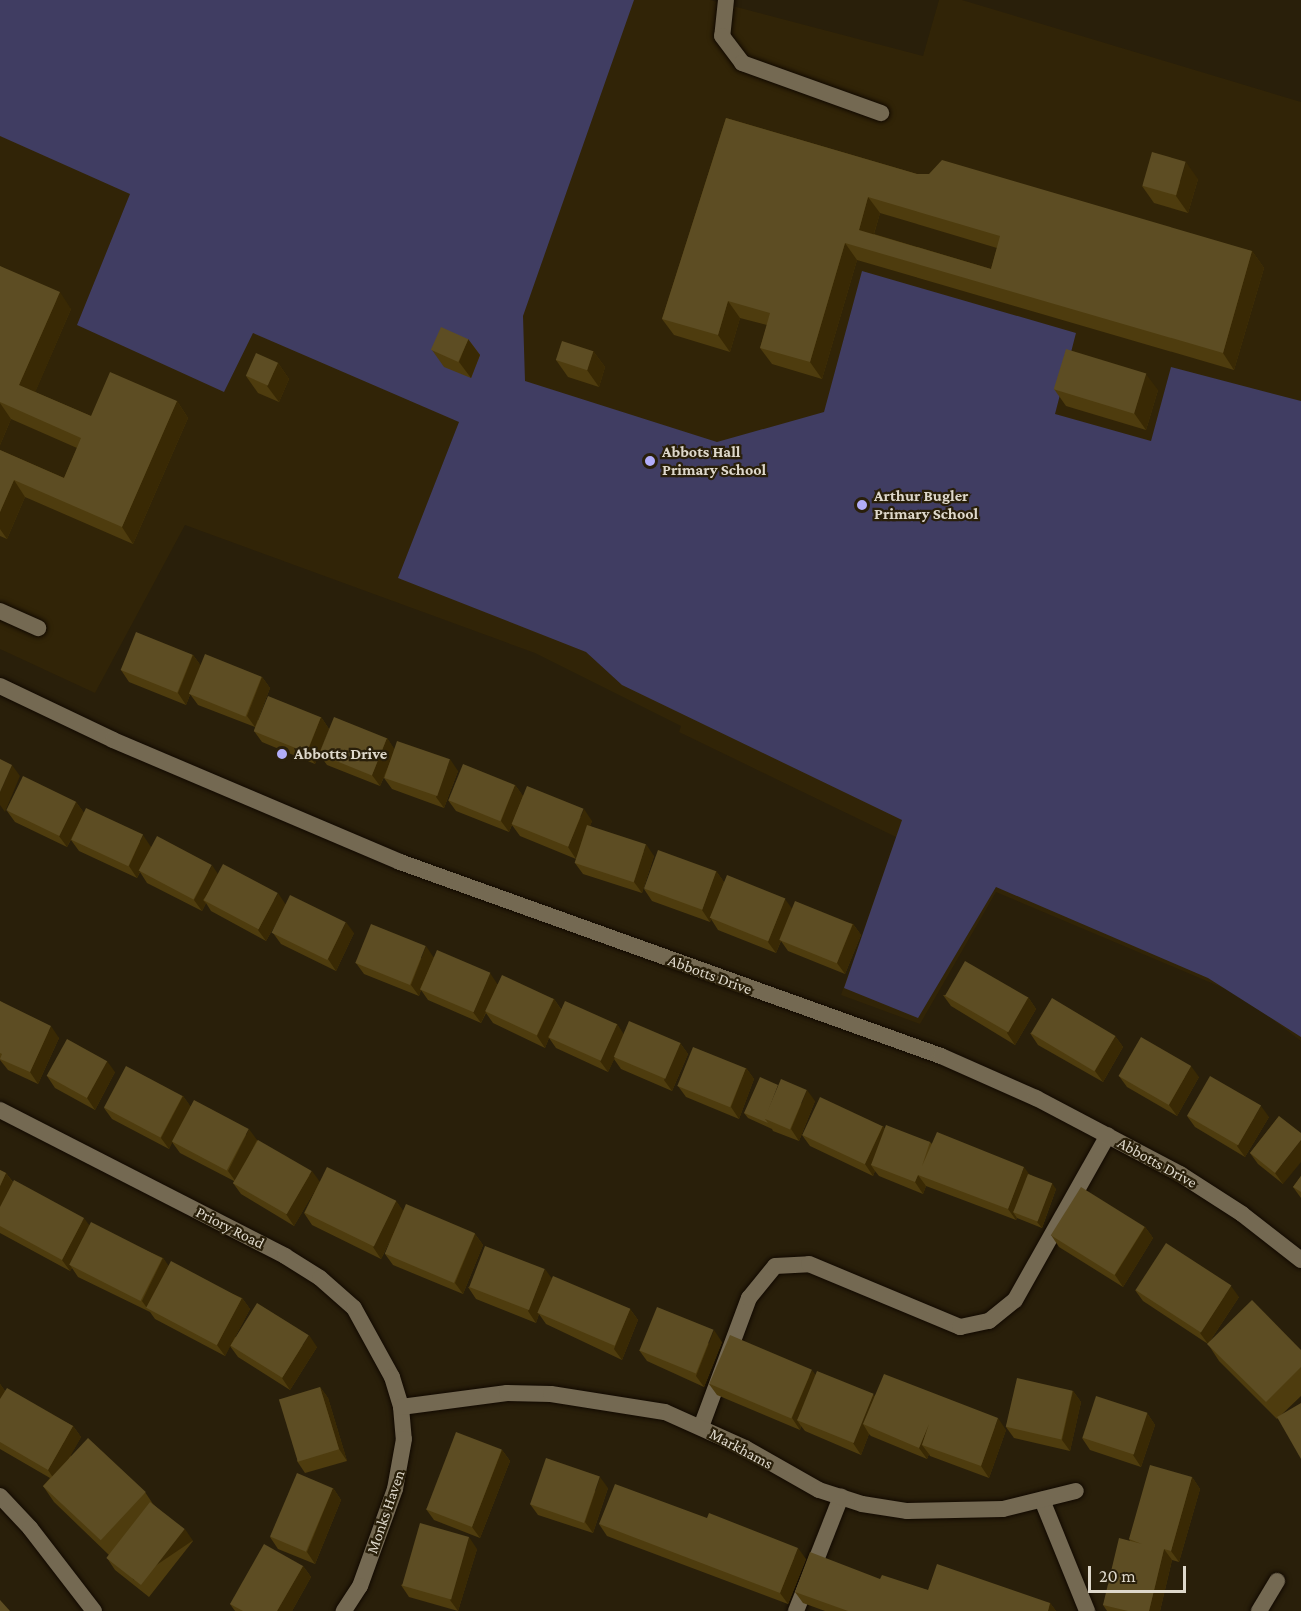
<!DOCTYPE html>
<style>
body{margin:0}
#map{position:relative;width:1301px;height:1611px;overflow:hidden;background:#291f0a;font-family:"Crimson Pro",serif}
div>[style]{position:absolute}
.built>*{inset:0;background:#312407}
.green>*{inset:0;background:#403d62}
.roads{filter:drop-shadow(0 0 2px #110900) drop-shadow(0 0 2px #110900)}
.service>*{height:16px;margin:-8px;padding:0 8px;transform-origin:8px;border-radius:8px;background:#746952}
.minor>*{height:16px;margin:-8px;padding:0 8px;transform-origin:8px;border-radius:8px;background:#746952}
.wall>*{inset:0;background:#4e3c0e}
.shaded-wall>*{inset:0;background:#392904;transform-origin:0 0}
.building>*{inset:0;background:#5d4d23;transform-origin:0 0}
.dots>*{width:16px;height:16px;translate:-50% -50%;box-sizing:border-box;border:3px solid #291f0a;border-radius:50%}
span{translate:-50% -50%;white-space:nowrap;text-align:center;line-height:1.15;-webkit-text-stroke:4.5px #291f0a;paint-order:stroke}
.poi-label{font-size:16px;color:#ded8cb;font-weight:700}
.left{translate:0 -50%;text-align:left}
.street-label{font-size:16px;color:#ded8cb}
.scale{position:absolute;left:1088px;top:1566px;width:98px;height:27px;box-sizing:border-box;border:3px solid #ded8cb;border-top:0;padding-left:8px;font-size:18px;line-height:21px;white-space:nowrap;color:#ded8cb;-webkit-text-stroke:4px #291f0a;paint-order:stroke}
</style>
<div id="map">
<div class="built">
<i style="clip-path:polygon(0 0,710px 0,923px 56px,939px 0,962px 0,1301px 102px,1301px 1041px,1240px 995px,996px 892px,920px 1024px,841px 995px,896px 837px,679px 732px,681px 726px,535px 653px,185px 525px,95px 693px,0 649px)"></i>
</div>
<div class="green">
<i style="clip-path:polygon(0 0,634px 0,523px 316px,525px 381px,717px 442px,824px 412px,862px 271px,1076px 333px,1055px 414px,1151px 441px,1171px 367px,1301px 401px,1301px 1037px,1208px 978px,996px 887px,918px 1018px,844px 988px,902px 820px,622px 685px,586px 652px,398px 578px,459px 422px,253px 333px,224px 392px,77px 325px,130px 194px,0 136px)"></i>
</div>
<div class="roads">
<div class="service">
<i style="left:726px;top:0;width:36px;rotate:96deg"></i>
<i style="left:722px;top:36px;width:34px;rotate:53deg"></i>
<i style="left:742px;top:63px;width:148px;rotate:19.8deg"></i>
<i style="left:0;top:611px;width:42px;rotate:24.1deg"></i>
<i style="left:701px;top:1427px;width:138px;rotate:-69.6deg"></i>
<i style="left:749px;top:1298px;width:41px;rotate:-50.9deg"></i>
<i style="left:775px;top:1266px;width:34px;rotate:-3deg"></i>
<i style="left:809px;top:1264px;width:164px;rotate:22.6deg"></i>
<i style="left:960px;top:1327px;width:30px;rotate:-12deg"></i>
<i style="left:989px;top:1321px;width:33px;rotate:-39deg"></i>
<i style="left:1015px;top:1300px;width:189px;rotate:-60.6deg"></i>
<i style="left:1042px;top:1500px;width:120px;rotate:67.9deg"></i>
<i style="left:796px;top:1611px;width:123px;rotate:-68.5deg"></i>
<i style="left:1259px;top:1611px;width:35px;rotate:-59deg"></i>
</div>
<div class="minor">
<i style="left:0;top:686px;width:125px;rotate:25.5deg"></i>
<i style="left:113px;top:740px;width:312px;rotate:23deg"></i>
<i style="left:400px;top:862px;width:575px;rotate:19.73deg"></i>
<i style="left:941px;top:1056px;width:104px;rotate:23.9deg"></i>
<i style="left:1036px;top:1098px;width:163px;rotate:27.8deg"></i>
<i style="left:1180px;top:1174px;width:74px;rotate:32.8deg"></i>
<i style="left:1242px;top:1214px;width:75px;rotate:37.9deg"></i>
<i style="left:0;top:1110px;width:320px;rotate:27.1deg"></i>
<i style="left:285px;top:1256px;width:41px;rotate:32.2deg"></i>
<i style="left:320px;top:1278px;width:45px;rotate:41.4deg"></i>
<i style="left:354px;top:1308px;width:79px;rotate:61.2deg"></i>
<i style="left:392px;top:1377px;width:31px;rotate:73deg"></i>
<i style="left:401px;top:1407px;width:32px;rotate:85deg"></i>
<i style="left:404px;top:1439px;width:51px;rotate:100.2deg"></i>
<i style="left:395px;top:1489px;width:103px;rotate:109.8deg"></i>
<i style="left:360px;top:1586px;width:30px;rotate:123deg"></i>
<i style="left:401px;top:1407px;width:107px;rotate:-7.5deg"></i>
<i style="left:507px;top:1393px;width:44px;rotate:1.3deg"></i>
<i style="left:551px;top:1394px;width:115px;rotate:9deg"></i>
<i style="left:665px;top:1412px;width:88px;rotate:24.2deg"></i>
<i style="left:745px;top:1448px;width:85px;rotate:29.6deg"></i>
<i style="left:819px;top:1490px;width:45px;rotate:18deg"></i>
<i style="left:862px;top:1504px;width:46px;rotate:8.8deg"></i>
<i style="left:907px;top:1511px;width:96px;rotate:-1.2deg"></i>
<i style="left:1003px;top:1509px;width:75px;rotate:-13.9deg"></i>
<i style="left:0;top:1496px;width:44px;rotate:46.8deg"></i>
<i style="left:30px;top:1528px;width:105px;rotate:52.4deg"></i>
</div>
</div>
<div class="wall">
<i style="clip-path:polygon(evenodd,726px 118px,917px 174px,1252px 251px,1264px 268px,1234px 370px,857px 260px,822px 379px,772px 364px,760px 348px,767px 325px,740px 318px,730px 352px,674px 335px,662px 319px,726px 118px,880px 213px,997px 248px,991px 269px,874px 234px,880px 213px)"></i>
<i style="clip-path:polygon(1198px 179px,1188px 213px,1154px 203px,1142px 186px)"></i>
<i style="clip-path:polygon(0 266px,71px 309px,35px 392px,91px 416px,177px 401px,188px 418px,133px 544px,25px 497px,7px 539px,0 536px,0 450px,64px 478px,77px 448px,11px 419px,0 445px)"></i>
<i style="clip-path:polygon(468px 339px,480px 355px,471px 378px,444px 367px,432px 350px)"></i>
<i style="clip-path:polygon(593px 351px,605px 367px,599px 387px,568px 377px,556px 360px)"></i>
<i style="clip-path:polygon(278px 363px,289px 379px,279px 402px,258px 393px,246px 376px)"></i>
<i style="clip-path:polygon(1054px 389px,1158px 390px,1146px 430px,1066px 406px)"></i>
<i style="clip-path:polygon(193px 655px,201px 666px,262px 677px,270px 688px,258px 720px,321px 717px,329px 729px,315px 764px,262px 742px,254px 731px,255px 727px,198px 705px,190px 694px,197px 677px,186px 705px,129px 682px,121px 670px)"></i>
<i style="clip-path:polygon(387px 738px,394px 749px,458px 771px,444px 808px,392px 789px,384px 778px,385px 775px,380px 786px,327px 765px,319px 754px)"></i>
<i style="clip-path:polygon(515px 785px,523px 796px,592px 821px,590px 826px,654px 856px,642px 893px,583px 874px,575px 863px,576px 859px,520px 836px,512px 825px,509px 832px,456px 811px,448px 800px)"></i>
<i style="clip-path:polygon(76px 802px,84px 813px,151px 847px,148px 854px,217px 874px,286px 905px,266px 941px,211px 911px,206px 903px,202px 911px,147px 883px,140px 872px,137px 878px,79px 851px,71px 840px,74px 834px,67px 847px,15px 822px,7px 811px)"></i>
<i style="clip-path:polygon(716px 871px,724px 882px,792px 909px,853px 924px,861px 935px,845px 974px,788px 951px,781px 941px,776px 953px,718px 930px,711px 919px,710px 922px,652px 901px,644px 889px)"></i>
<i style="clip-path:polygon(273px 933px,354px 933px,336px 971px,281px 944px)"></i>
<i style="clip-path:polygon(433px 957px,497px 984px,554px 999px,561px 1009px,617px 1024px,623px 1034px,680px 1043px,688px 1054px,672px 1091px,621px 1069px,614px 1059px,608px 1072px,556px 1048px,549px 1038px,545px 1048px,493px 1023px,486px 1013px,481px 1023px,428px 1000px,421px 990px,419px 996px,364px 974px,356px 963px)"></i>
<i style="clip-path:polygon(943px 995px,1028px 997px,1036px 1009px,1015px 1045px,951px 1006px)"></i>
<i style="clip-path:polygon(0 1001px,59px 1038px,38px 1084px,8px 1070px,0 1060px)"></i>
<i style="clip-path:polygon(1030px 1033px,1115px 1036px,1123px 1047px,1103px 1082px,1038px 1045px)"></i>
<i style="clip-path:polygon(746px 1068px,754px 1079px,739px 1119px,686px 1097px,678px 1086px)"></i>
<i style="clip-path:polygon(115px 1072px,95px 1110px,55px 1088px,47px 1076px)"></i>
<i style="clip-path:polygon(1119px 1076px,1199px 1077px,1177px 1116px,1127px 1087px)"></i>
<i style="clip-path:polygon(183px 1096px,190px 1106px,257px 1140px,320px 1182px,396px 1201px,403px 1211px,475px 1234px,483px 1245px,463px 1294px,393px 1265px,385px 1254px,393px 1235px,381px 1259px,312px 1225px,304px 1213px,318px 1185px,294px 1226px,241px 1194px,233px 1183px,234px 1181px,180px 1153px,172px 1142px,169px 1149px,112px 1119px,104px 1108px)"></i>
<i style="clip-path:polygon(815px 1101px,799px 1141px,773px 1131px,772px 1129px,748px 1118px,744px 1113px)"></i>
<i style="clip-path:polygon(1187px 1116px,1269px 1117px,1245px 1157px,1195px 1127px)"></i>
<i style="clip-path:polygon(1279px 1116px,1283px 1184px,1258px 1164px,1250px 1153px)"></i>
<i style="clip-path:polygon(883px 1126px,885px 1129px,930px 1142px,932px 1144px,1029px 1174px,1056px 1189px,1042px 1228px,1017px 1218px,1016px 1220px,926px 1186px,923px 1194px,879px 1176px,875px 1171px,873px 1176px,810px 1146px,802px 1135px)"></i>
<i style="clip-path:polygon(0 1170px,6px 1173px,13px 1182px,89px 1225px,163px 1258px,168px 1266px,242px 1298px,250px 1309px,235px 1337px,317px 1347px,290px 1390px,238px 1357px,230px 1346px,225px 1356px,155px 1319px,150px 1312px,78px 1277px,72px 1268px,70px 1271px,0 1233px)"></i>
<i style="clip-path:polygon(1301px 1176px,1301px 1198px,1293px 1187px)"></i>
<i style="clip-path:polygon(1145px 1227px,1153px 1238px,1123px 1287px,1059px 1247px,1051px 1235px)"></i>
<i style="clip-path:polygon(552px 1278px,630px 1309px,638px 1320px,622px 1360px,546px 1324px,539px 1314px,536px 1323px,476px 1299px,468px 1287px)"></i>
<i style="clip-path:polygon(1135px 1290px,1239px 1297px,1210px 1341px,1301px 1350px,1301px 1396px,1277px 1419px,1219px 1361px,1208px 1344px,1143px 1301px)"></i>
<i style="clip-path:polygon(722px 1342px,704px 1387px,647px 1361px,639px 1350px)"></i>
<i style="clip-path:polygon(815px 1375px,875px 1396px,1006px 1430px,989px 1478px,930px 1456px,929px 1454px,927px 1459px,871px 1436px,869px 1434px,861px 1455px,805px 1431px,801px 1426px,800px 1430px,717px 1395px,709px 1384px)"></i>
<i style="clip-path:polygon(0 1384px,5px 1391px,73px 1426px,81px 1437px,70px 1456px,145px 1492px,153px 1504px,193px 1541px,149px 1597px,115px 1570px,107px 1558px,109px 1555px,54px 1502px,43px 1486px,50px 1478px,0 1449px)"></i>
<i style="clip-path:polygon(320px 1387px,328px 1398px,347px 1461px,305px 1473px,297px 1461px)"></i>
<i style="clip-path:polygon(1073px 1391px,1081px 1402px,1070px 1451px,1014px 1438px,1006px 1427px)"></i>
<i style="clip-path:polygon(1147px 1413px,1155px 1425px,1141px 1467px,1090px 1450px,1082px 1438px)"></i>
<i style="clip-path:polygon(502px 1450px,510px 1461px,480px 1538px,434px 1520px,426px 1509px)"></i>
<i style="clip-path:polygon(1192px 1477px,1200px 1489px,1179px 1562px,1172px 1560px,1160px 1611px,1107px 1611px,1103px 1605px,1130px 1541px,1129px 1539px)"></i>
<i style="clip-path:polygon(333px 1488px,341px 1500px,315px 1564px,278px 1549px,270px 1537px)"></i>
<i style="clip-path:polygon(608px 1488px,593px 1533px,538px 1515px,530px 1504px)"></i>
<i style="clip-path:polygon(599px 1524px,806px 1559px,788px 1604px,607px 1536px)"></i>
<i style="clip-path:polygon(477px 1549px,458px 1611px,409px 1597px,401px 1585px)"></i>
<i style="clip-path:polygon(303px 1566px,311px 1577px,292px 1611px,235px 1611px,230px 1604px)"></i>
<i style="clip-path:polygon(880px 1579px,928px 1590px,1050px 1603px,1056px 1611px,825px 1611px,803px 1603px,795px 1592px)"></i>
</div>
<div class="shaded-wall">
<i style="clip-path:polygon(1186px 162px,1198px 179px,1188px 213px,1176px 196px)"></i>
<i style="clip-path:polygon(868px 197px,880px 213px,870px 247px,859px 230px)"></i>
<i style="clip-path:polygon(845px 243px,857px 260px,822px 379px,810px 362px)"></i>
<i style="clip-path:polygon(1252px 251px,1264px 268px,1234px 370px,1223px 353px)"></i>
<i style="clip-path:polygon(60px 292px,71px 309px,31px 402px,19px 385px)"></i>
<i style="clip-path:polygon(728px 301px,740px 318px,730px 352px,718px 335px)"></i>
<i style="clip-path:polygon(468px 339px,480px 355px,471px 378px,459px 362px)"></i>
<i style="clip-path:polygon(593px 351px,605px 367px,599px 387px,587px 370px)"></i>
<i style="clip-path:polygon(278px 363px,289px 379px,279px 402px,267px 386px)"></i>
<i style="clip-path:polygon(1146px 374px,1158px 390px,1146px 430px,1134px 413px)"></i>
<i style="clip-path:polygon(177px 401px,188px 418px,133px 544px,122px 527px)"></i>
<i style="clip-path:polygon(0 403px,11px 419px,0 445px)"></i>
<i style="clip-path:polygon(14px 480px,25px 497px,7px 539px,0 529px,0 512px)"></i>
<i style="clip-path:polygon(193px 655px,201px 666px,186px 705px,178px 693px)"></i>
<i style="clip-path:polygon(262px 677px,270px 688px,255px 727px,247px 716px)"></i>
<i style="clip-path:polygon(321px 717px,329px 729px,315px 764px,307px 753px)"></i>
<i style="clip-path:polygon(387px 738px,395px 750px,380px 786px,372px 775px)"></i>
<i style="clip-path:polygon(450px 759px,458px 771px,444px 808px,436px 797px)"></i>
<i style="clip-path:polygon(12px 765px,20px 776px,5px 812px,0 805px,0 792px)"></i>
<i style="clip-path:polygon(515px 785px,523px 796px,509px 832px,501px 821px)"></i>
<i style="clip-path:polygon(76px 802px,84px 813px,67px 847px,59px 836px)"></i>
<i style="clip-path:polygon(584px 809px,592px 821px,576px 859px,568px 847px)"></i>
<i style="clip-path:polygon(143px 835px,151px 847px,137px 878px,129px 866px)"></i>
<i style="clip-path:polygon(646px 844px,654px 856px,642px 893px,634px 882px)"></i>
<i style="clip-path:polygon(212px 865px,220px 877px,203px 900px,206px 903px,202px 911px,194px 900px)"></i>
<i style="clip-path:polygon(716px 871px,724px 882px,710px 922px,702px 910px)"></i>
<i style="clip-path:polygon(278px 893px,286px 905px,266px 941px,258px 930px)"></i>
<i style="clip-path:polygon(785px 899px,793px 910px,776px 953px,768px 942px)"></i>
<i style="clip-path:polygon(346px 922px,354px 933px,336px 971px,328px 959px)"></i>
<i style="clip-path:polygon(853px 924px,861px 935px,845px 974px,837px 963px)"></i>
<i style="clip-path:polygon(426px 946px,434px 958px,420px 989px,421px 990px,419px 996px,411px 985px)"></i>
<i style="clip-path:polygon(490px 973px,498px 985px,481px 1023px,473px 1012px)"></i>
<i style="clip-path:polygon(1028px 997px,1036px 1009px,1015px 1045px,1007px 1033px)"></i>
<i style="clip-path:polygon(554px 999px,562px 1011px,548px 1037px,549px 1038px,545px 1048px,537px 1036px)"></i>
<i style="clip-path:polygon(617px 1024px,625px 1036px,608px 1072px,600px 1061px)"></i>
<i style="clip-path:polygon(51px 1026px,59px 1038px,38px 1084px,30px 1072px)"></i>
<i style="clip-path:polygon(1115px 1036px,1123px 1047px,1103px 1082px,1095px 1071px)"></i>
<i style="clip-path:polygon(680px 1043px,688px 1054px,672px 1091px,664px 1080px)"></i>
<i style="clip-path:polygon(107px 1061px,115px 1072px,95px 1110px,87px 1098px)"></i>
<i style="clip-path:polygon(1191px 1066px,1199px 1077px,1177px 1116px,1169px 1105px)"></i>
<i style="clip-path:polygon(746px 1068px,754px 1079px,739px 1119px,731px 1107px)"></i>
<i style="clip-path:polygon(807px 1090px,815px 1101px,799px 1141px,791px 1129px)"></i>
<i style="clip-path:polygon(183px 1096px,191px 1107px,169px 1149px,161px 1138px)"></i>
<i style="clip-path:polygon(1261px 1106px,1269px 1117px,1245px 1157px,1237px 1146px)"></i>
<i style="clip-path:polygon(883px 1126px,891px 1138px,871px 1165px,875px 1171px,873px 1176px,865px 1164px)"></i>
<i style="clip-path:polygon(249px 1129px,257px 1140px,236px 1182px,228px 1171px)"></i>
<i style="clip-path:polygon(1301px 1140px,1301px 1162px,1283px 1184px,1275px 1173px)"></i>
<i style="clip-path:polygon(1024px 1167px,1032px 1178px,1013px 1212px,1017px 1218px,1016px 1220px,1008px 1209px)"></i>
<i style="clip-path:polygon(312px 1171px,320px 1182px,294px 1226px,286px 1214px)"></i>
<i style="clip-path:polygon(6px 1173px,14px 1184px,0 1214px,0 1186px)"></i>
<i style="clip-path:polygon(918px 1175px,926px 1186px,923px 1194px,915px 1182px)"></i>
<i style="clip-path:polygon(1052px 1183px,1056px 1189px,1042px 1228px,1037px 1222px)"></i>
<i style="clip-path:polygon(396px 1201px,404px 1212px,381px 1259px,373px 1247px)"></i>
<i style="clip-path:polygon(84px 1218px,92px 1229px,70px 1265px,72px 1268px,70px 1271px,62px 1260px)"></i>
<i style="clip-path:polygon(1145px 1227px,1153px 1238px,1123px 1287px,1115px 1275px)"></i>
<i style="clip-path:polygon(475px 1234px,483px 1245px,463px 1294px,455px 1283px)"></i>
<i style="clip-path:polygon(163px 1258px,171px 1269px,147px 1308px,142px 1301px)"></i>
<i style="clip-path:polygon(545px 1269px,553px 1280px,538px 1313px,539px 1314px,536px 1323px,528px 1311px)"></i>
<i style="clip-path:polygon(1231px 1286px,1239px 1297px,1208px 1344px,1200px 1333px)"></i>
<i style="clip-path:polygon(242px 1298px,250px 1309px,225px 1356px,217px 1345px)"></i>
<i style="clip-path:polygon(630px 1309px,638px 1320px,622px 1360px,614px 1349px)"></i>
<i style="clip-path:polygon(714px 1330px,722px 1342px,704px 1387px,696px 1376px)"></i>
<i style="clip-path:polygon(309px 1335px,317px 1347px,290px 1390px,282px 1378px)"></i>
<i style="clip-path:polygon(812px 1370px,820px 1381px,797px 1420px,801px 1426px,800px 1430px,792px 1418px)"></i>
<i style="clip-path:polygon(0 1384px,7px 1394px,0 1407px)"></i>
<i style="clip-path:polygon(320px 1387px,328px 1398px,347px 1461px,339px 1449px)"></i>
<i style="clip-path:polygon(1073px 1391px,1081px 1402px,1070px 1451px,1062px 1440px)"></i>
<i style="clip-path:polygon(873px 1394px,881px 1406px,863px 1424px,869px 1434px,861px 1455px,853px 1443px)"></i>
<i style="clip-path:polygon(1147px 1413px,1155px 1425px,1141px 1467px,1133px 1455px)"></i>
<i style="clip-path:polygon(998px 1418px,1006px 1430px,989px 1478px,981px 1466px)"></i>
<i style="clip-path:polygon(929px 1424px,922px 1445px,929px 1454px,927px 1459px,919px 1448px)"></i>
<i style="clip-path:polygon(73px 1426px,81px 1437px,56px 1482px,48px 1470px)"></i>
<i style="clip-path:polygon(502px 1450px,510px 1461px,480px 1538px,472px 1527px)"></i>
<i style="clip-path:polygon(600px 1477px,608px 1488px,593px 1533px,585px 1522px)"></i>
<i style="clip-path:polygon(1192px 1477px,1200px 1489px,1179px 1562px,1171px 1551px)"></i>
<i style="clip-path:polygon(333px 1488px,341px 1500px,315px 1564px,307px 1552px)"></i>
<i style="left:185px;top:1529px;width:14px;height:71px;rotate:56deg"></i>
<i style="clip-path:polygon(469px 1537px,477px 1549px,458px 1611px,450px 1600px)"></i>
<i style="clip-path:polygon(798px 1548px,806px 1559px,788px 1604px,780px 1593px)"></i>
<i style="clip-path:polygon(1164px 1549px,1172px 1560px,1160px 1611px,1149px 1611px)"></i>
<i style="clip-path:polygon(303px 1566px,311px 1577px,292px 1611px,277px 1611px)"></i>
<i style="clip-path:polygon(1050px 1603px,1056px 1611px,1048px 1611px)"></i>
</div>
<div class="building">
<i style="clip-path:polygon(evenodd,726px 118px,917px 174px,929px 174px,942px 160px,1252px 251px,1223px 353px,845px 243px,810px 362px,760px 348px,770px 313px,728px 301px,718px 335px,662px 319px,726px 118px,868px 197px,1000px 236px,991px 269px,859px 230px,868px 197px)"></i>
<i style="left:1152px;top:152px;width:35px;height:35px;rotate:16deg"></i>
<i style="clip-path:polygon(0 266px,60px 292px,19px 385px,91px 416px,110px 372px,177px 401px,122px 527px,14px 480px,0 512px,0 450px,64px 478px,81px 438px,0 402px)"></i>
<i style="left:441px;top:327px;width:30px;height:25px;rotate:24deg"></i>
<i style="left:562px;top:341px;width:33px;height:20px;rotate:18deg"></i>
<i style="left:1066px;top:349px;width:84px;height:42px;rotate:17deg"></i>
<i style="left:256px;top:353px;width:24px;height:25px;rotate:24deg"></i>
<i style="left:136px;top:632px;width:61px;height:41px;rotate:22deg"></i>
<i style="left:205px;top:654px;width:61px;height:43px;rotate:22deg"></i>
<i style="left:268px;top:696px;width:57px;height:38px;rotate:22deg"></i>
<i style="left:334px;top:717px;width:57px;height:40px;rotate:22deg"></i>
<i style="left:397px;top:741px;width:56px;height:39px;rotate:19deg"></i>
<i style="clip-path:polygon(0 759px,12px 765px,0 792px)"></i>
<i style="left:463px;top:764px;width:56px;height:39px;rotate:22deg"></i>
<i style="left:23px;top:776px;width:59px;height:38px;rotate:26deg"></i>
<i style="left:527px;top:786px;width:61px;height:41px;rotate:22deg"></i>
<i style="left:86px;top:808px;width:63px;height:35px;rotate:25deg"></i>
<i style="left:587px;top:825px;width:62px;height:40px;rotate:18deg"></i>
<i style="left:157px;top:836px;width:62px;height:39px;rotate:28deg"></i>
<i style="left:658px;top:850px;width:62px;height:41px;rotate:20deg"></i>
<i style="left:223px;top:864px;width:62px;height:41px;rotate:28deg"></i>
<i style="left:727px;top:875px;width:63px;height:46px;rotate:22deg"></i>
<i style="left:290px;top:895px;width:62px;height:42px;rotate:26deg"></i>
<i style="left:795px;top:901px;width:62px;height:42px;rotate:22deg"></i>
<i style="left:371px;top:924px;width:59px;height:42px;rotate:22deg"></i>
<i style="left:437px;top:950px;width:58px;height:43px;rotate:23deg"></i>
<i style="left:965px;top:961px;width:73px;height:40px;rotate:30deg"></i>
<i style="left:502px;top:975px;width:57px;height:40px;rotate:25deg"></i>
<i style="left:1052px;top:998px;width:74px;height:41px;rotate:31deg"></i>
<i style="clip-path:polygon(0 1001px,51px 1026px,30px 1072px,0 1059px,2px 1054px,0 1053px)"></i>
<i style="left:565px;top:1001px;width:57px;height:40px;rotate:24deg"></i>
<i style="left:629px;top:1021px;width:56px;height:39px;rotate:23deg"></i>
<i style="left:1141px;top:1037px;width:58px;height:45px;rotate:30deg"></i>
<i style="left:67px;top:1039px;width:46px;height:42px;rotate:29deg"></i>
<i style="left:693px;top:1047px;width:57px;height:42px;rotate:22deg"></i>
<i style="left:126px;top:1066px;width:64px;height:47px;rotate:28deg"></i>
<i style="left:1210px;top:1076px;width:59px;height:46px;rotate:30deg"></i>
<i style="clip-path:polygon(760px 1077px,778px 1085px,765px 1119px,768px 1123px,744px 1113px)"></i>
<i style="left:781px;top:1079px;width:28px;height:43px;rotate:23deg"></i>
<i style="left:820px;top:1097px;width:69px;height:42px;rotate:25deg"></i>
<i style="left:194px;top:1100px;width:62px;height:47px;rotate:28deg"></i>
<i style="clip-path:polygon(1279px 1116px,1301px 1133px,1301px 1140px,1275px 1173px,1250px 1153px)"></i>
<i style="clip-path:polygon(886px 1125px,930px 1142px,922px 1166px,937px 1132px,1024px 1167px,1008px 1209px,918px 1175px,915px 1182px,871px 1165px)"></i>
<i style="left:258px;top:1140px;width:62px;height:50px;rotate:30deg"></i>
<i style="left:327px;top:1167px;width:77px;height:51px;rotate:26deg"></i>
<i style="clip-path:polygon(0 1170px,6px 1173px,0 1186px)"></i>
<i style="left:1028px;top:1174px;width:26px;height:41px;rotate:21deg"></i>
<i style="clip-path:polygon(1301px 1176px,1301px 1192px,1293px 1187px)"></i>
<i style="clip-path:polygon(14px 1180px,84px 1218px,62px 1260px,0 1226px,0 1207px)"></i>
<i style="left:1081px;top:1187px;width:75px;height:57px;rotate:32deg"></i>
<i style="left:406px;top:1204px;width:75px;height:54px;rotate:23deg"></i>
<i style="left:91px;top:1222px;width:80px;height:48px;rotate:27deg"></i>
<i style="left:1166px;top:1243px;width:78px;height:56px;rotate:33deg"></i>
<i style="left:485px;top:1246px;width:64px;height:44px;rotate:21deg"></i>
<i style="left:171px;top:1261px;width:80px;height:53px;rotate:28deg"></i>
<i style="left:553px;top:1276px;width:84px;height:40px;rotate:23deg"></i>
<i style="clip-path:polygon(1252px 1300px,1301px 1350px,1301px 1367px,1266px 1402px,1207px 1344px)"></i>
<i style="left:257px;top:1303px;width:61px;height:50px;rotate:32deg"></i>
<i style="left:657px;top:1307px;width:61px;height:47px;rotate:22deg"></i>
<i style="left:730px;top:1335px;width:89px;height:53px;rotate:23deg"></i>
<i style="left:817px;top:1371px;width:61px;height:53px;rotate:22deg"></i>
<i style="clip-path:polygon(884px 1374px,998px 1418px,981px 1466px,922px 1445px,929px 1424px,919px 1448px,863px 1424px)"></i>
<i style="left:1017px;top:1378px;width:57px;height:50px;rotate:13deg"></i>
<i style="left:320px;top:1387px;width:65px;height:43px;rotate:73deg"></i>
<i style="clip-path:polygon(7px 1388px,73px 1426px,48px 1470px,0 1442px,0 1399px)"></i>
<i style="left:1096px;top:1396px;width:54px;height:44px;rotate:18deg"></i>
<i style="clip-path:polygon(1301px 1403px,1301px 1459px,1277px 1417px)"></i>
<i style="left:456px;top:1432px;width:49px;height:83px;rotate:21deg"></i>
<i style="left:88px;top:1438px;width:79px;height:66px;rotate:43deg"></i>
<i style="left:546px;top:1458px;width:57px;height:49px;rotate:19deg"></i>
<i style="clip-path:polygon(1150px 1465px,1192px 1477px,1171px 1551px,1164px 1549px,1149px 1611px,1128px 1611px,1103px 1605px,1119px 1538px,1142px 1544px,1129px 1539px)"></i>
<i style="left:297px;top:1473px;width:39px;height:69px;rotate:23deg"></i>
<i style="clip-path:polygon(615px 1484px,707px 1518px,709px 1513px,798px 1548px,780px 1593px,599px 1524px)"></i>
<i style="left:150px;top:1502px;width:44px;height:71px;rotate:38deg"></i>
<i style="left:420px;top:1523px;width:51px;height:65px;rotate:16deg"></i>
<i style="clip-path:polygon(264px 1544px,303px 1566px,277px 1611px,243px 1611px,230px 1604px)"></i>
<i style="clip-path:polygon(810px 1552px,880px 1579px,882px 1575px,928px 1590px,937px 1564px,1050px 1603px,1048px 1611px,848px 1611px,795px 1592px)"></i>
<i style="clip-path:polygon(0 1600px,10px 1611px,0 1611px)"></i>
</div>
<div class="dots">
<i style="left:650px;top:461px;background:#b2adf9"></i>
<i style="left:862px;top:505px;background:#b2adf9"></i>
<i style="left:282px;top:754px;background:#b2adf9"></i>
</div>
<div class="poi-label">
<span class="left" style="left:662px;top:461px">Abbots Hall<br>Primary School</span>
<span class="left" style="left:874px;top:505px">Arthur Bugler<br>Primary School</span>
<span class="left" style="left:294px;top:754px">Abbotts Drive</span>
</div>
<div class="street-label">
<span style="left:710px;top:975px;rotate:20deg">Abbotts Drive</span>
<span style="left:1157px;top:1163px;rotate:29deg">Abbotts Drive</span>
<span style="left:230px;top:1228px;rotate:27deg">Priory Road</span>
<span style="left:741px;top:1449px;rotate:28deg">Markhams</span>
<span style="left:386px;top:1512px;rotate:-71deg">Monks Haven</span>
</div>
<div class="scale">20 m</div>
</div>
